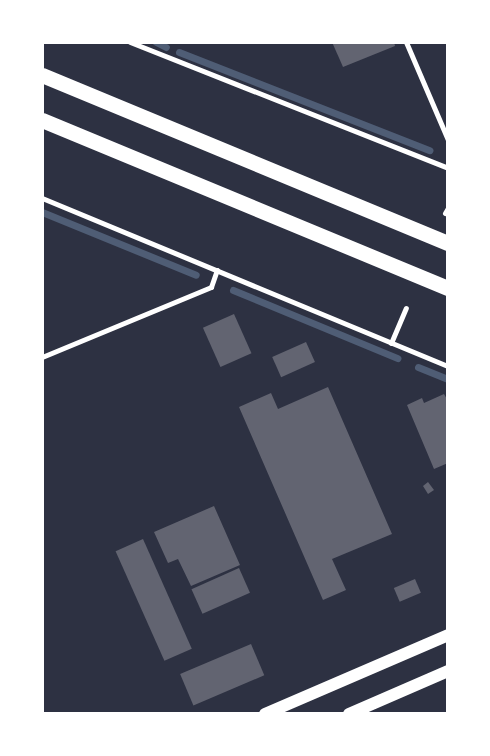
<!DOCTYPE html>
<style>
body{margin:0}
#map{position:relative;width:490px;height:756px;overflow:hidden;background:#2d3142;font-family:Karla,sans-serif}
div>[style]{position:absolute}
.stream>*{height:7px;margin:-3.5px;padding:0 3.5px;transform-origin:3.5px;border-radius:3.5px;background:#4f5d75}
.building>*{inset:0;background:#626471;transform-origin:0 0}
.minor>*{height:5px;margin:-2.5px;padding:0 2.5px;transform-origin:2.5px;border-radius:2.5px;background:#fff}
.primary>*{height:12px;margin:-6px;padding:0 6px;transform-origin:6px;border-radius:6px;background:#fff}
.motorway>*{height:15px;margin:-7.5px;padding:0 7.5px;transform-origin:7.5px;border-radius:7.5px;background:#fff}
span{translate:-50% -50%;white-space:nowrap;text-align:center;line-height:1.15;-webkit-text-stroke:5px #fff;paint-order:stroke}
.frame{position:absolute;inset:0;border:44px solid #fff;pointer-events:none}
</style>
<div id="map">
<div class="stream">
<i style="left:156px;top:42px;width:11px;rotate:27deg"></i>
<i style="left:179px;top:52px;width:269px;rotate:21.4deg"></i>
<i style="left:42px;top:212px;width:166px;rotate:22.2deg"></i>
<i style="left:233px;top:290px;width:178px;rotate:22.5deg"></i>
<i style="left:418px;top:367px;width:32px;rotate:22deg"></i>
</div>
<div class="building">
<i style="clip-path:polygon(332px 42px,394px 42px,395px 46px,343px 67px)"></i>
<i style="left:234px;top:314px;width:43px;height:34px;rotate:66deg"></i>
<i style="left:306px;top:342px;width:22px;height:37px;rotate:66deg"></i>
<i style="clip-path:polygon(328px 387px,392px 534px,332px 559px,346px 590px,323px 600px,239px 407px,271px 393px,278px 409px)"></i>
<i style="clip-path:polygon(444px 394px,448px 401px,448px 463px,434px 469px,407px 405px,422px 398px,424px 403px)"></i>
<i style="clip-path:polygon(428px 482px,434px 490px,428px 494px,423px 486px)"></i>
<i style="clip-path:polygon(214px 506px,240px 565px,191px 586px,178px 559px,168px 563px,154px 532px)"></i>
<i style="left:143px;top:539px;width:120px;height:30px;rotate:66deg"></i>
<i style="left:239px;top:568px;width:27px;height:52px;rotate:66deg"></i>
<i style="left:415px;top:579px;width:15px;height:23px;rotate:67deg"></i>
<i style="left:251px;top:644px;width:34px;height:77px;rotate:67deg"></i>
</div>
<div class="minor">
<i style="left:130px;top:42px;width:342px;rotate:21.6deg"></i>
<i style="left:406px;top:42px;width:107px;rotate:66.8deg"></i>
<i style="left:42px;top:198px;width:439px;rotate:22.5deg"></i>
<i style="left:445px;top:213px;width:6px;rotate:-59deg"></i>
<i style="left:391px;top:343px;width:38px;rotate:-67deg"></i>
<i style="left:42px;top:357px;width:183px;rotate:-22.5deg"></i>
<i style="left:211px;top:287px;width:18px;rotate:-71deg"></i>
</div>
<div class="primary">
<i style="left:265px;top:714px;width:199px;rotate:-23.3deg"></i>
<i style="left:349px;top:714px;width:108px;rotate:-23.5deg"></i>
</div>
<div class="motorway">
<i style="left:42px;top:75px;width:439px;rotate:22.5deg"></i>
<i style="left:42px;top:120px;width:439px;rotate:22.5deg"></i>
</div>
<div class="frame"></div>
</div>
